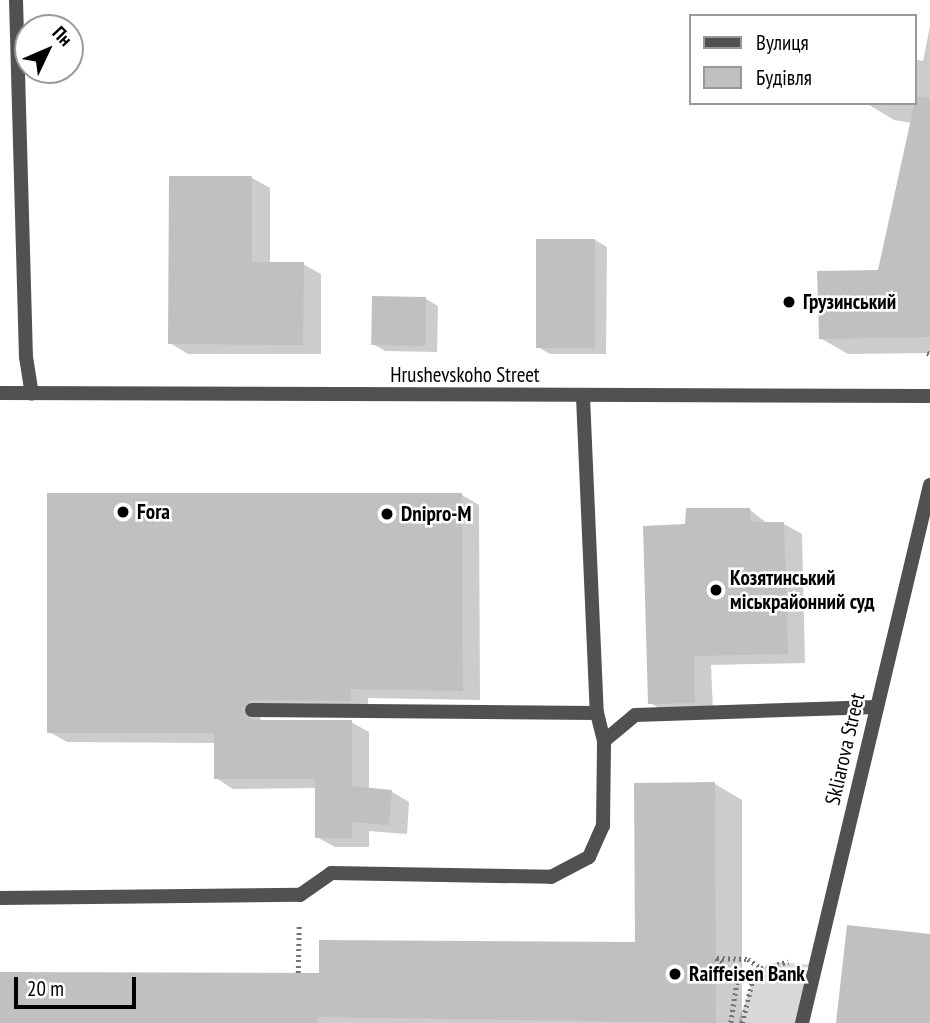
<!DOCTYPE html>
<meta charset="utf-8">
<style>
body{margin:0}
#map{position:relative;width:930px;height:1023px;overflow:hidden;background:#fff;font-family:"PT Sans Narrow",sans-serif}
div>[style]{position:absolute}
.green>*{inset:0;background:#d8d8d8}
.shadow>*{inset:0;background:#0003}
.building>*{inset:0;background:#c0c0c0;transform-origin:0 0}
.path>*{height:4.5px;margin-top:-2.25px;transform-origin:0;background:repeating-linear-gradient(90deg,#737373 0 2px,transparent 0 5.5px)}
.service>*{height:14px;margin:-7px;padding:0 7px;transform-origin:7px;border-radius:7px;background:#515151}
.minor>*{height:14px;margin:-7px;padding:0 7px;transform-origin:7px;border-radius:7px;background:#515151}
.dots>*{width:19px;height:19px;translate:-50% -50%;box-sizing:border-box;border:4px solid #fff;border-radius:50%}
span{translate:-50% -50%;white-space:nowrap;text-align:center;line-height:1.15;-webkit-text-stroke:5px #fff;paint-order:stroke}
.poi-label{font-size:21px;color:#000;font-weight:700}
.left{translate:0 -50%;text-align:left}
.street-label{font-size:21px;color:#000}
.legend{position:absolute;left:689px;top:14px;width:228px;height:91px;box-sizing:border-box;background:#fff;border:2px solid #999;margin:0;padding:9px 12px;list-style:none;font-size:21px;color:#000}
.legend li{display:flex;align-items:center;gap:14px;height:35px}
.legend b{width:35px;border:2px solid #999}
.north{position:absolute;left:14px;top:14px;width:70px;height:70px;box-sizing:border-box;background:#fff;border:2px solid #999;border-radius:50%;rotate:46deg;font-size:19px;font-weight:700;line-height:28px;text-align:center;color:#000}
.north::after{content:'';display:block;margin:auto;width:24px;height:32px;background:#000;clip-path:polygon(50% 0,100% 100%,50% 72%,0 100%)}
.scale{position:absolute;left:14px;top:977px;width:122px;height:32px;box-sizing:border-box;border:4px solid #000;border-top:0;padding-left:9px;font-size:21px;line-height:24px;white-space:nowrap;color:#000;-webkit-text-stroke:5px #fff;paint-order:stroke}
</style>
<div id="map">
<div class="green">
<i style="clip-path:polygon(777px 962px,815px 965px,802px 1023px,738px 1023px,752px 982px,761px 968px)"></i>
</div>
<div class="shadow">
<i style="clip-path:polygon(930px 26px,930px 353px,848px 354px,820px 338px,879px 272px,912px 123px,894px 120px,866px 103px,914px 103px,914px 59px,923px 61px)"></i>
<i style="clip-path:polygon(252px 178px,270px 188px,270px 263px,303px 264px,321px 274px,321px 354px,188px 354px,170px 343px)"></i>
<i style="clip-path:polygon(595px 240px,607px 247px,606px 354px,550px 354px,538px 347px)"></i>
<i style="clip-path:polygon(426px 299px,438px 306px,437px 352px,385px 351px,373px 344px)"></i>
<i style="clip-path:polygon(462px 495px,479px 505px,480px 700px,368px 698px,368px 710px,260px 716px,261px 721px,351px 722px,369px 732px,369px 789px,392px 792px,409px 802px,407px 834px,369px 831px,369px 847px,335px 847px,317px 837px,317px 788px,233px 789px,216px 778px,216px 743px,67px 742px,49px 732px)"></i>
<i style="clip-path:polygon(750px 510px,768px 524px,784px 524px,802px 534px,805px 663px,711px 665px,713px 712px,668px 713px,650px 703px,686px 526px)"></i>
<i style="clip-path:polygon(715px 784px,742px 800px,742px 1023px,0 1023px,0 974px,321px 974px,637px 943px)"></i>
</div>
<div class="building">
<i style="clip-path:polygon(916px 96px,930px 98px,930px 337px,819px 339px,817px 271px,878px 270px)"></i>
<i style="clip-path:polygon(169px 176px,252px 176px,252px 262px,304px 262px,303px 345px,168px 344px)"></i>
<i style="left:536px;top:239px;width:59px;height:109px"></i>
<i style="left:372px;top:296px;width:54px;height:49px;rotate:1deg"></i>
<i style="clip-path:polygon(47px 493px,462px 493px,463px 691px,351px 689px,351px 701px,252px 700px,242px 709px,252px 720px,352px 720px,352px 786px,392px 790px,389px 825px,352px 822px,352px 838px,315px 838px,315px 779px,214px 779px,214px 733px,47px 733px)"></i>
<i style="clip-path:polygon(686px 508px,750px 508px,751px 522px,784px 522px,788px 654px,694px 656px,695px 703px,648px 704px,643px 526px,685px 524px)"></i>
<i style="clip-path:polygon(715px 782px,716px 1023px,318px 1017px,318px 1023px,0 1023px,0 972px,319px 973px,319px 940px,635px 942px,634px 783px)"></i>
<i style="clip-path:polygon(847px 925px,930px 934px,930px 1023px,836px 1023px)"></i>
</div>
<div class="path">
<i style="left:927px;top:353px;width:3px;rotate:18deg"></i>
<i style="left:716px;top:958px;width:29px;rotate:41deg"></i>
<i style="left:738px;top:977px;width:47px;rotate:98.7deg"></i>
<i style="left:717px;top:958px;width:31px;rotate:2deg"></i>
<i style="left:748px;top:959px;width:16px;rotate:35deg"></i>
<i style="left:298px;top:973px;width:49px;rotate:-88.8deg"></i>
<i style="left:742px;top:1023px;width:42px;rotate:-76.3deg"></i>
<i style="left:752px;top:982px;width:17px;rotate:-57deg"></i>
<i style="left:761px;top:968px;width:28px;rotate:-13deg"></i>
</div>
<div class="service">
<i style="left:252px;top:710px;width:345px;rotate:0.5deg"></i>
<i style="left:0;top:898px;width:300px;rotate:-0.6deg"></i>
<i style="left:300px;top:895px;width:38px;rotate:-35deg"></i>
<i style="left:331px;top:873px;width:220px;rotate:1deg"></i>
<i style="left:551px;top:877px;width:43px;rotate:-27.8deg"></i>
<i style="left:589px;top:857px;width:34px;rotate:-66deg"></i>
<i style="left:603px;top:826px;width:85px;rotate:-89.3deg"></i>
<i style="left:604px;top:741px;width:40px;rotate:-40deg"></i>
<i style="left:635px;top:715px;width:242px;rotate:-1.9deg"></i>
</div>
<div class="minor">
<i style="left:16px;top:0;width:357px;rotate:88.4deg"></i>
<i style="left:26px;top:357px;width:37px;rotate:81deg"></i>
<i style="left:0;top:393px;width:930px;rotate:0.18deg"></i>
<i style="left:583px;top:397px;width:316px;rotate:87.5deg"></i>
<i style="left:597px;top:713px;width:29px;rotate:76deg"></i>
<i style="left:802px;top:1023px;width:553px;rotate:-76.62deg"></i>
</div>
<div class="dots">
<i style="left:789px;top:302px;background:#000"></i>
<i style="left:123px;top:512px;background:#000"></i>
<i style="left:387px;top:514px;background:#000"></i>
<i style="left:716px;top:590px;background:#000"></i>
<i style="left:675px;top:974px;background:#000"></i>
</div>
<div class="poi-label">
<span class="left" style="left:803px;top:302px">Грузинський</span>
<span class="left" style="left:137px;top:512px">Fora</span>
<span class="left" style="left:401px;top:514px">Dnipro-M</span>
<span class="left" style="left:730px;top:590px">Козятинський<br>міськрайонний суд</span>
<span class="left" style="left:689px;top:974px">Raiffeisen Bank</span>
</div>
<div class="street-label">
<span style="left:465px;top:375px">Hrushevskoho Street</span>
<span style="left:845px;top:749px;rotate:-77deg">Skliarova Street</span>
</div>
<ul class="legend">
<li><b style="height:9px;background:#515151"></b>Вулиця</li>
<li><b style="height:19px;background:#c0c0c0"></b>Будівля</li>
</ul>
<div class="north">Пн</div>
<div class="scale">20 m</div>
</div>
